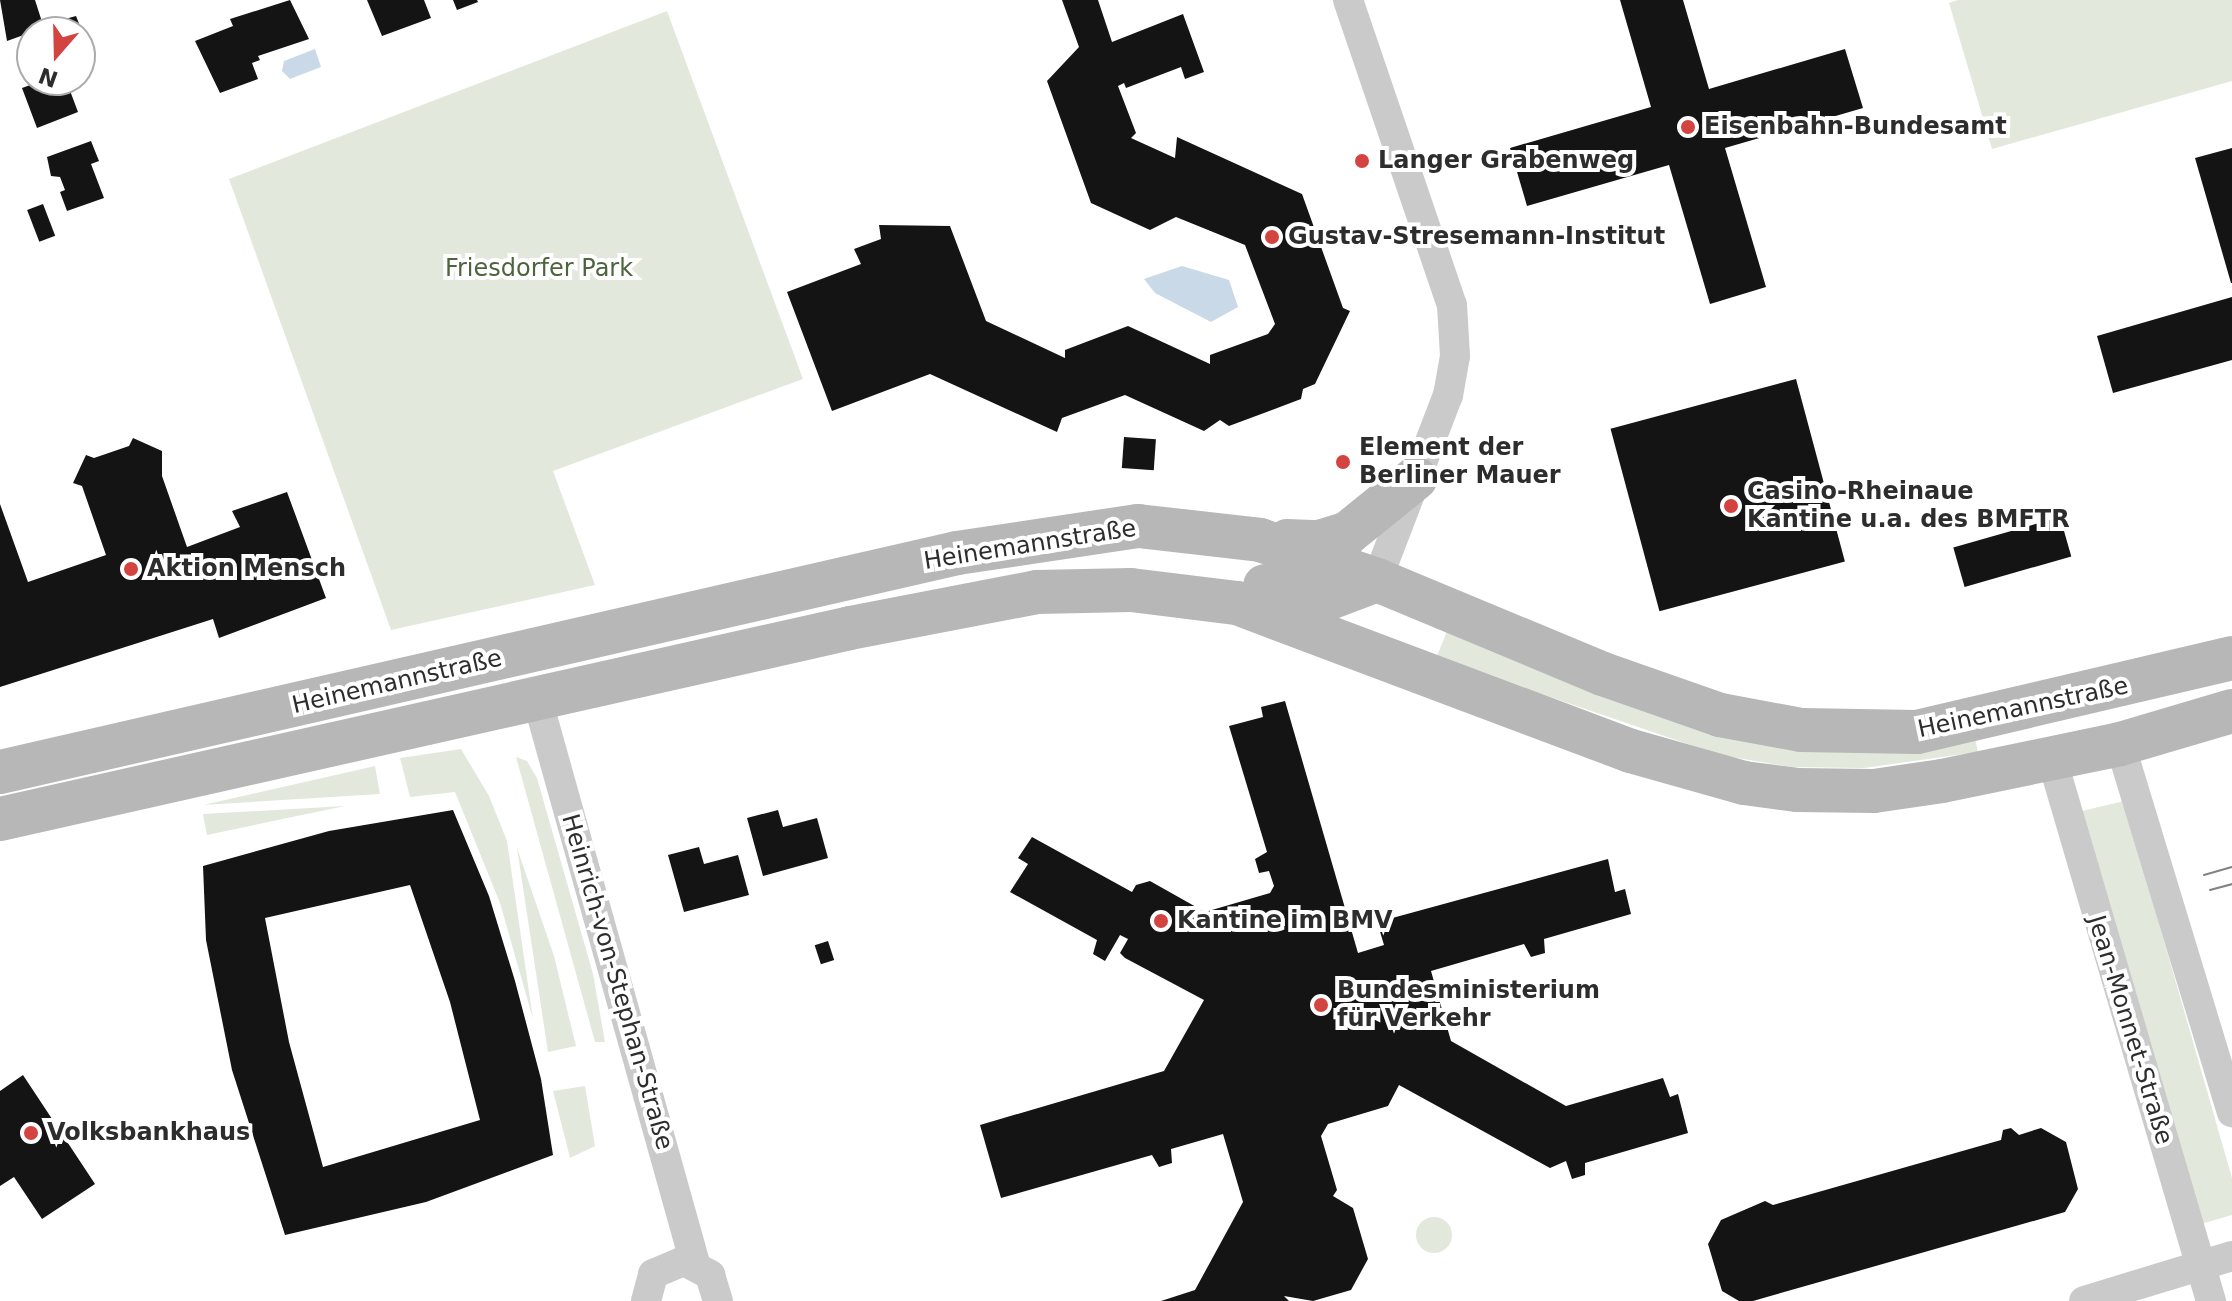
<!DOCTYPE html>
<meta charset="utf-8">
<style>
body{margin:0}
#map{position:relative;width:2232px;height:1301px;overflow:hidden;background:#fff;font-family:"DejaVu Sans",sans-serif}
div>[style]{position:absolute}
.green>*{inset:0;background:#e2e9dc}
.round{border-radius:50%}
.water>*{inset:0;background:#cad9e7}
.building>*{inset:0;background:#141414;transform-origin:0 0}
.minor>*{height:30px;margin:-15px;padding:0 15px;transform-origin:15px;border-radius:15px;background:#cacaca}
.secondary>*{height:44px;margin:-22px;padding:0 22px;transform-origin:22px;border-radius:22px;background:#b7b7b7}
.tram>*{height:2px;margin:-1px;padding:0 1px;transform-origin:1px;border-radius:1px;background:#828282}
.dots>*{width:22px;height:22px;translate:-50% -50%;box-sizing:border-box;border:4px solid #fff;border-radius:50%}
span{translate:-50% -50%;white-space:nowrap;text-align:center;line-height:1.15;-webkit-text-stroke:8px #fff;paint-order:stroke}
.poi-label{font-size:24px;color:#2d2d2d;font-weight:700}
.left{translate:0 -50%;text-align:left}
.park-label{font-size:24px;color:#4d643f}
.street-label{font-size:24px;color:#2d2d2d}
.north{position:absolute;left:16px;top:16px;width:80px;height:80px;box-sizing:border-box;background:#fff;border:2px solid #ababab;border-radius:50%;rotate:200deg;font-size:22px;font-weight:700;line-height:32px;text-align:center;color:#2d2d2d}
.north::after{content:'';display:block;margin:auto;width:28px;height:36px;background:#d34340;clip-path:polygon(50% 0,100% 100%,50% 72%,0 100%)}
</style>
<div id="map">
<div class="green">
<i style="clip-path:polygon(1958px 0,2232px 0,2232px 81px,1992px 149px,1949px 3px)"></i>
<i style="clip-path:polygon(667px 11px,803px 379px,553px 471px,595px 585px,391px 630px,229px 179px)"></i>
<i style="clip-path:polygon(1448px 629px,1566px 678px,1975px 738px,1978px 752px,1864px 768px,1791px 767px,1720px 755px,1436px 658px)"></i>
<i style="clip-path:polygon(461px 749px,489px 796px,507px 841px,533px 1019px,500px 903px,455px 792px,410px 797px,400px 758px)"></i>
<i style="clip-path:polygon(516px 757px,527px 761px,537px 778px,593px 974px,605px 1042px,595px 1042px)"></i>
<i style="clip-path:polygon(375px 766px,380px 794px,203px 805px)"></i>
<i style="clip-path:polygon(2124px 801px,2232px 1178px,2232px 1215px,2201px 1224px,2082px 811px)"></i>
<i style="clip-path:polygon(345px 806px,207px 835px,203px 814px)"></i>
<i style="clip-path:polygon(517px 848px,554px 956px,576px 1046px,548px 1052px)"></i>
<i style="clip-path:polygon(585px 1086px,595px 1146px,570px 1158px,553px 1091px)"></i>
<i class="round" style="left:1416px;top:1217px;width:36px;height:36px"></i>
</div>
<div class="water">
<i style="clip-path:polygon(315px 49px,321px 67px,290px 79px,282px 71px,284px 61px)"></i>
<i style="clip-path:polygon(1182px 266px,1229px 280px,1238px 307px,1211px 322px,1155px 293px,1144px 279px)"></i>
</div>
<div class="building">
<i style="clip-path:polygon(0 0,35px 0,43px 25px,76px 16px,82px 31px,32px 32px,7px 41px)"></i>
<i style="clip-path:polygon(290px 0,309px 39px,258px 56px,260px 60px,252px 63px,258px 79px,220px 93px,195px 41px,233px 26px,230px 19px)"></i>
<i style="clip-path:polygon(367px 0,424px 0,431px 18px,382px 36px)"></i>
<i style="clip-path:polygon(453px 0,477px 0,478px 2px,457px 10px)"></i>
<i style="clip-path:polygon(1062px 0,1098px 0,1112px 42px,1183px 14px,1204px 72px,1185px 79px,1181px 67px,1126px 88px,1124px 83px,1118px 86px,1136px 133px,1131px 138px,1175px 158px,1177px 137px,1302px 194px,1343px 308px,1350px 311px,1315px 384px,1303px 389px,1301px 399px,1229px 426px,1220px 420px,1204px 431px,1125px 395px,1062px 418px,1057px 432px,930px 374px,832px 411px,787px 292px,861px 264px,854px 249px,881px 239px,879px 225px,950px 226px,986px 321px,1065px 358px,1065px 350px,1128px 326px,1210px 364px,1210px 355px,1268px 334px,1275px 324px,1245px 245px,1176px 217px,1150px 230px,1091px 203px,1047px 81px,1079px 47px)"></i>
<i style="clip-path:polygon(1620px 0,1683px 0,1709px 89px,1845px 49px,1863px 108px,1725px 148px,1766px 287px,1710px 304px,1669px 165px,1527px 206px,1510px 148px,1651px 107px)"></i>
<i style="clip-path:polygon(44px 80px,66px 80px,78px 112px,37px 128px,22px 88px)"></i>
<i style="clip-path:polygon(91px 141px,99px 161px,91px 164px,104px 198px,67px 211px,60px 192px,65px 190px,60px 177px,51px 176px,47px 157px)"></i>
<i style="clip-path:polygon(2232px 148px,2232px 283px,2231px 283px,2195px 158px)"></i>
<i style="left:43px;top:204px;width:34px;height:17px;rotate:69deg"></i>
<i style="clip-path:polygon(2232px 297px,2232px 360px,2113px 393px,2097px 336px)"></i>
<i style="left:1796px;top:379px;width:189px;height:192px;rotate:75deg"></i>
<i style="left:1124px;top:437px;width:32px;height:31px;rotate:4deg"></i>
<i style="clip-path:polygon(133px 438px,162px 451px,162px 476px,187px 547px,240px 527px,232px 511px,287px 492px,326px 598px,219px 638px,213px 619px,0 687px,0 504px,28px 582px,106px 555px,82px 486px,73px 483px,86px 455px,94px 458px,129px 446px)"></i>
<i style="left:2060px;top:517px;width:41px;height:111px;rotate:74deg"></i>
<i style="clip-path:polygon(1285px 701px,1358px 953px,1384px 945px,1378px 925px,1385px 920px,1608px 859px,1615px 892px,1625px 889px,1631px 914px,1544px 939px,1545px 953px,1531px 957px,1524px 944px,1431px 971px,1451px 1041px,1566px 1106px,1663px 1078px,1670px 1097px,1678px 1094px,1688px 1133px,1585px 1163px,1585px 1175px,1572px 1179px,1566px 1161px,1550px 1168px,1399px 1085px,1388px 1106px,1328px 1124px,1321px 1136px,1337px 1190px,1333px 1196px,1353px 1208px,1368px 1259px,1351px 1290px,1313px 1301px,1284px 1296px,1289px 1301px,1161px 1301px,1195px 1290px,1243px 1202px,1223px 1134px,1171px 1149px,1172px 1163px,1159px 1167px,1152px 1155px,1001px 1198px,980px 1125px,1164px 1071px,1204px 1000px,1125px 958px,1120px 953px,1128px 939px,1120px 935px,1105px 961px,1093px 954px,1097px 940px,1010px 892px,1028px 864px,1018px 858px,1032px 837px,1132px 892px,1136px 885px,1150px 881px,1205px 912px,1270px 893px,1274px 886px,1269px 871px,1259px 873px,1255px 859px,1267px 852px,1229px 726px,1263px 717px,1261px 707px)"></i>
<i style="clip-path:polygon(evenodd,453px 810px,489px 896px,515px 981px,541px 1079px,553px 1155px,426px 1202px,285px 1235px,232px 1070px,206px 940px,203px 866px,329px 831px,453px 810px,410px 885px,450px 1002px,480px 1120px,323px 1167px,289px 1042px,265px 918px,410px 885px)"></i>
<i style="clip-path:polygon(778px 810px,783px 827px,817px 818px,828px 858px,763px 876px,747px 818px)"></i>
<i style="clip-path:polygon(699px 847px,704px 864px,738px 855px,749px 895px,684px 912px,668px 855px)"></i>
<i style="left:828px;top:941px;width:20px;height:14px;rotate:72deg"></i>
<i style="clip-path:polygon(23px 1075px,95px 1184px,42px 1219px,14px 1177px,0 1186px,0 1091px)"></i>
<i style="clip-path:polygon(2011px 1128px,2019px 1135px,2041px 1128px,2066px 1142px,2078px 1189px,2065px 1212px,1753px 1301px,1739px 1301px,1722px 1291px,1708px 1244px,1721px 1220px,1765px 1201px,1773px 1205px,2001px 1140px,2003px 1130px)"></i>
</div>
<div class="minor">
<i style="left:1348px;top:0;width:322px;rotate:71.2deg"></i>
<i style="left:1452px;top:305px;width:51px;rotate:86.6deg"></i>
<i style="left:1455px;top:356px;width:40px;rotate:100deg"></i>
<i style="left:1448px;top:395px;width:198px;rotate:111deg"></i>
<i style="left:538px;top:702px;width:583px;rotate:74.37deg"></i>
<i style="left:2120px;top:744px;width:385px;rotate:73.1deg"></i>
<i style="left:2052px;top:759px;width:565px;rotate:73.65deg"></i>
<i style="left:646px;top:1301px;width:28px;rotate:-75deg"></i>
<i style="left:653px;top:1274px;width:34px;rotate:-23deg"></i>
<i style="left:684px;top:1261px;width:30px;rotate:28deg"></i>
<i style="left:710px;top:1275px;width:27px;rotate:73deg"></i>
<i style="left:2084px;top:1301px;width:155px;rotate:-16.9deg"></i>
</div>
<div class="secondary">
<i style="left:1287px;top:541px;width:32px;rotate:2deg"></i>
<i style="left:1319px;top:542px;width:30px;rotate:-17deg"></i>
<i style="left:1348px;top:533px;width:87px;rotate:-39deg"></i>
<i style="left:1265px;top:586px;width:63px;rotate:11.8deg"></i>
<i style="left:1327px;top:599px;width:53px;rotate:-20.8deg"></i>
<i style="left:0;top:772px;width:982px;rotate:-12.89deg"></i>
<i style="left:957px;top:553px;width:183px;rotate:-8.5deg"></i>
<i style="left:1138px;top:526px;width:123px;rotate:6.5deg"></i>
<i style="left:1260px;top:540px;width:124px;rotate:18.9deg"></i>
<i style="left:1377px;top:580px;width:245px;rotate:22.6deg"></i>
<i style="left:1603px;top:674px;width:124px;rotate:19.3deg"></i>
<i style="left:1720px;top:715px;width:82px;rotate:10.5deg"></i>
<i style="left:1801px;top:730px;width:116px;rotate:1deg"></i>
<i style="left:1917px;top:732px;width:324px;rotate:-13.2deg"></i>
<i style="left:0;top:819px;width:871px;rotate:-12.66deg"></i>
<i style="left:850px;top:628px;width:190px;rotate:-10.9deg"></i>
<i style="left:1037px;top:592px;width:94px;rotate:-1.2deg"></i>
<i style="left:1131px;top:590px;width:107px;rotate:7deg"></i>
<i style="left:1237px;top:603px;width:421px;rotate:20.6deg"></i>
<i style="left:1631px;top:751px;width:117px;rotate:15.8deg"></i>
<i style="left:1744px;top:783px;width:53px;rotate:7.5deg"></i>
<i style="left:1797px;top:790px;width:77px;rotate:0.7deg"></i>
<i style="left:1874px;top:791px;width:69px;rotate:-8.4deg"></i>
<i style="left:1942px;top:781px;width:182px;rotate:-11.7deg"></i>
<i style="left:2120px;top:744px;width:117px;rotate:-16.4deg"></i>
</div>
<div class="tram">
<i style="left:2204px;top:875px;width:29px;rotate:-16deg"></i>
<i style="left:2210px;top:890px;width:23px;rotate:-15deg"></i>
</div>
<div class="dots">
<i style="left:1688px;top:127px;background:#d34340"></i>
<i style="left:1362px;top:161px;background:#d34340"></i>
<i style="left:1272px;top:237px;background:#d34340"></i>
<i style="left:1343px;top:462px;background:#d34340"></i>
<i style="left:1731px;top:506px;background:#d34340"></i>
<i style="left:131px;top:569px;background:#d34340"></i>
<i style="left:1161px;top:921px;background:#d34340"></i>
<i style="left:1321px;top:1005px;background:#d34340"></i>
<i style="left:31px;top:1133px;background:#d34340"></i>
</div>
<div class="poi-label">
<span class="left" style="left:1704px;top:127px">Eisenbahn-Bundesamt</span>
<span class="left" style="left:1378px;top:161px">Langer Grabenweg</span>
<span class="left" style="left:1288px;top:237px">Gustav-Stresemann-Institut</span>
<span class="left" style="left:1359px;top:462px">Element der<br>Berliner Mauer</span>
<span class="left" style="left:1747px;top:506px">Casino-Rheinaue<br>Kantine u.a. des BMFTR</span>
<span class="left" style="left:147px;top:569px">Aktion Mensch</span>
<span class="left" style="left:1177px;top:921px">Kantine im BMV</span>
<span class="left" style="left:1337px;top:1005px">Bundesministerium<br>für Verkehr</span>
<span class="left" style="left:47px;top:1133px">Volksbankhaus</span>
</div>
<div class="park-label">
<span style="left:539px;top:269px">Friesdorfer Park</span>
</div>
<div class="street-label">
<span style="left:1030px;top:545px;rotate:-9deg">Heinemannstraße</span>
<span style="left:397px;top:682px;rotate:-13deg">Heinemannstraße</span>
<span style="left:2023px;top:708px;rotate:-12deg">Heinemannstraße</span>
<span style="left:617px;top:982px;rotate:74deg">Heinrich-von-Stephan-Straße</span>
<span style="left:2130px;top:1030px;rotate:73deg">Jean-Monnet-Straße</span>
</div>
<div class="north">N</div>
</div>
